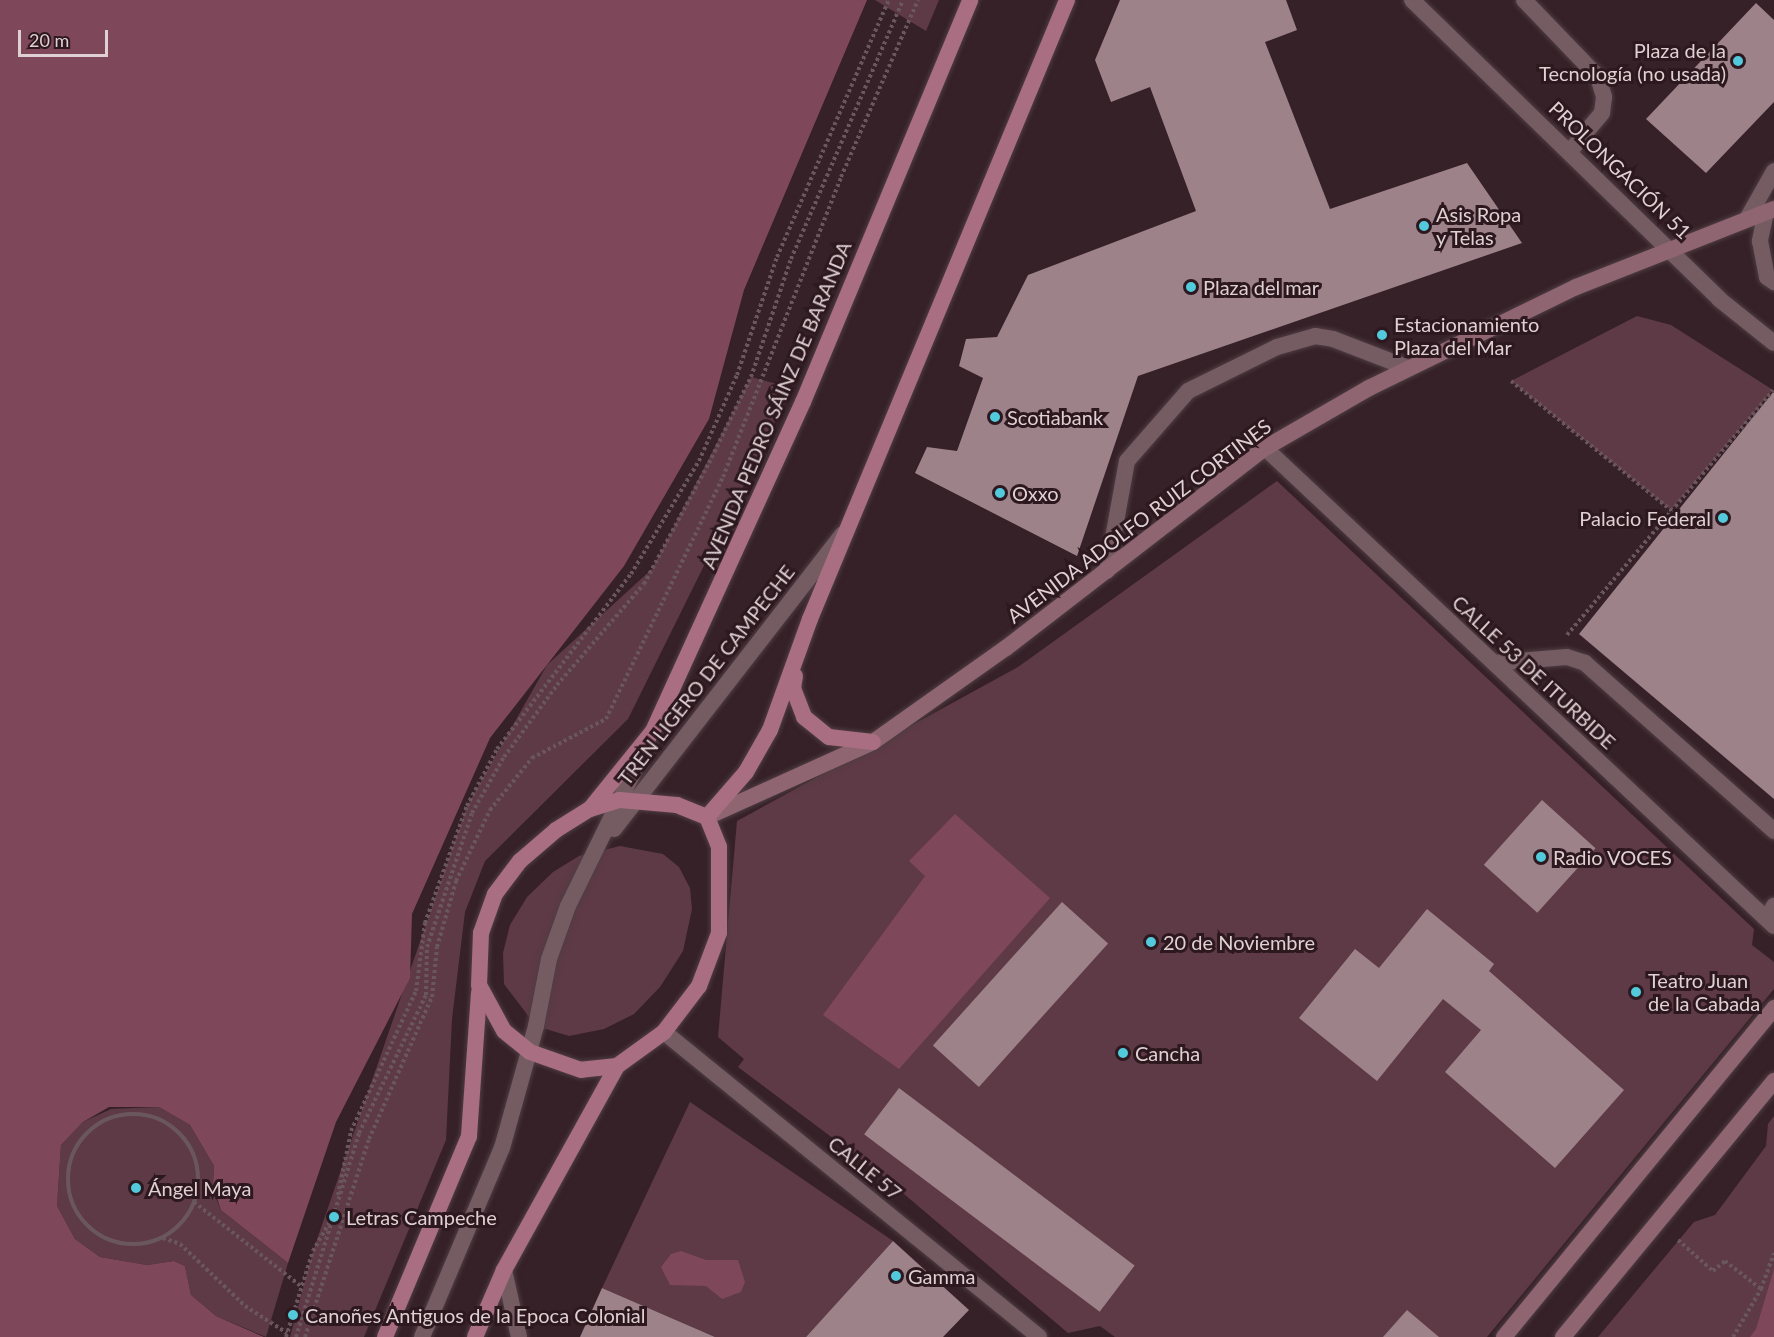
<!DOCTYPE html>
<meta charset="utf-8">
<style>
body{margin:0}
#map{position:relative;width:1774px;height:1337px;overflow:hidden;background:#362128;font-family:Lato,sans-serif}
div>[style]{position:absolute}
.green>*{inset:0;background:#5e3a46}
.water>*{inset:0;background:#7f475a}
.building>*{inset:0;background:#9d828a;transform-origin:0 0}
.path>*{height:4px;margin-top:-2px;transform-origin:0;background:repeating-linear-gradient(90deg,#6a575d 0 3px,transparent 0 6px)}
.path>.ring{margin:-2px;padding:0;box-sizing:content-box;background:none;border:4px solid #6a575d;border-radius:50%}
.roads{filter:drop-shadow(0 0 2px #4f3d44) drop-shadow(0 0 2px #4f3d44)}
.service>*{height:16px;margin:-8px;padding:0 8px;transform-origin:8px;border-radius:8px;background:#755c63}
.minor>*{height:16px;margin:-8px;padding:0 8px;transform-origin:8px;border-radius:8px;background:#755c63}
.secondary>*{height:16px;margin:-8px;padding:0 8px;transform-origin:8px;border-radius:8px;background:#8f6572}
.primary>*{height:16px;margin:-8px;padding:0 8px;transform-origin:8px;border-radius:8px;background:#a96e81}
.dots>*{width:16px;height:16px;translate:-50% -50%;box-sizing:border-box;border:3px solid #2c181e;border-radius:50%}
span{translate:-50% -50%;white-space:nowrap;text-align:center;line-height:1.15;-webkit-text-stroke:6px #2c181e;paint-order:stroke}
.poi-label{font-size:20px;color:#dfd0d4}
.right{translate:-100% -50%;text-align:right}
.left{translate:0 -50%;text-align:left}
.street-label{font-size:20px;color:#dfd0d4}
.scale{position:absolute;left:18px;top:30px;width:90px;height:27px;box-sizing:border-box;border:3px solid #dfd0d4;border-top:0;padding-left:8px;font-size:18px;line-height:21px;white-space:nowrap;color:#dfd0d4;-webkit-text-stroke:4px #2c181e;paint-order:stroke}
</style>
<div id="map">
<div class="green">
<i style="clip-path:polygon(875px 0,939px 0,926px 31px)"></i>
<i style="clip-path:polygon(1637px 316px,1671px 325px,1773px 390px,1671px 510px,1511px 381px)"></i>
<i style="clip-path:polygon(751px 377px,792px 388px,628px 719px,485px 861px,465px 912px,452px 1019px,446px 1140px,364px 1337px,290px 1337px,313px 1251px,467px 806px,547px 665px,652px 569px)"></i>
<i style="clip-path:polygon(1277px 481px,1754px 929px,1752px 945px,1774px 962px,1774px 989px,1487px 1337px,1115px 1337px,1100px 1326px,1068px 1333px,878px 1172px,738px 1067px,744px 1059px,718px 1037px,737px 821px,1018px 667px)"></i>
<i style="clip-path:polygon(620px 846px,663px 854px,679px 867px,690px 888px,692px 909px,683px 951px,660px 987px,634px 1014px,604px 1029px,569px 1036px,536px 1026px,504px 984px,503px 953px,510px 925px,527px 897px,553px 872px,579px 856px)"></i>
<i style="clip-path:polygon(690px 1102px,893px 1241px,806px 1337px,715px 1337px,602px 1288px)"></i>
<i style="clip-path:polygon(159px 1107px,190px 1125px,214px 1166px,213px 1191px,221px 1210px,288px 1263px,266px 1337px,216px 1316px,191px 1295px,185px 1266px,174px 1261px,147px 1265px,100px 1257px,75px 1239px,57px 1206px,61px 1145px,83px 1122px,111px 1109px)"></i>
<i style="clip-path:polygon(1774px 1116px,1774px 1337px,1598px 1337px,1694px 1222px,1715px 1215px,1766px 1146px,1768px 1124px)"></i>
</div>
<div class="water">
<i style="clip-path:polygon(0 0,867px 0,744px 290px,709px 419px,624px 566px,490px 738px,412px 914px,410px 978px,336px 1122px,288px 1263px,221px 1210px,213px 1186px,214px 1166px,190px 1125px,159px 1107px,109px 1107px,83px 1122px,61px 1145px,57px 1206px,75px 1239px,100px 1257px,147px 1265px,174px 1261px,185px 1266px,191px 1295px,216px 1316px,264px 1337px,0 1337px)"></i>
<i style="clip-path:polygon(955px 814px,1050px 898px,899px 1069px,823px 1015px,925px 876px,909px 861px)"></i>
<i style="clip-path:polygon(681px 1251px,706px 1260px,738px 1260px,745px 1282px,741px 1292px,722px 1299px,706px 1286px,670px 1285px,661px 1267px,671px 1254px)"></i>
<i style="clip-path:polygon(1774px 1269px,1774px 1337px,1750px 1337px,1756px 1329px)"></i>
</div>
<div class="building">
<i style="clip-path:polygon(1120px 0,1286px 0,1297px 30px,1265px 42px,1330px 209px,1467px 163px,1522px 243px,1138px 376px,1077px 556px,915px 473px,927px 447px,957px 451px,983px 378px,959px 366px,966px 339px,997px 337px,1028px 275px,1196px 211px,1150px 87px,1111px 102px,1095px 60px)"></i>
<i style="clip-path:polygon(1756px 3px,1774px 20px,1774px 102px,1706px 173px,1646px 119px)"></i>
<i style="clip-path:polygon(1774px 391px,1774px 799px,1579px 634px)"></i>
<i style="left:1542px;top:800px;width:72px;height:87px;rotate:42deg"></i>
<i style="left:1062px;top:902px;width:62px;height:193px;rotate:42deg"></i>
<i style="clip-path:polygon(1427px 909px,1494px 964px,1489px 971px,1624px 1090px,1555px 1168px,1445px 1072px,1481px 1030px,1443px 999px,1377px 1081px,1299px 1018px,1355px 949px,1379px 968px)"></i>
<i style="left:899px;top:1088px;width:295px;height:58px;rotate:37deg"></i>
<i style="clip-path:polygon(893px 1241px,969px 1310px,943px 1337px,806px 1337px)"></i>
<i style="clip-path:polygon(602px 1288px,715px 1337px,580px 1337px)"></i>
<i style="clip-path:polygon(1407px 1310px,1439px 1337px,1383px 1337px)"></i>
</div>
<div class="path">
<i style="left:1511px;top:381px;width:206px;rotate:38.9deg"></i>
<i style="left:1567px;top:635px;width:320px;rotate:-49.9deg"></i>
<i class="ring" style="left:68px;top:1114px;width:126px;height:126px"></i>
<i style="left:338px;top:1195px;width:65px;rotate:-78.5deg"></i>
<i style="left:351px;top:1131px;width:154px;rotate:-65.1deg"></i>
<i style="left:416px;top:991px;width:69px;rotate:-82.5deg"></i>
<i style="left:425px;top:923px;width:124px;rotate:-70.3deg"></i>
<i style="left:467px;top:806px;width:64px;rotate:-62.2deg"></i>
<i style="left:497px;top:749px;width:220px;rotate:-52.6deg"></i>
<i style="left:631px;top:574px;width:132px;rotate:-59deg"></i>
<i style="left:699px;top:461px;width:94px;rotate:-66.2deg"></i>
<i style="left:737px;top:375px;width:125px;rotate:-71.3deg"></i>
<i style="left:777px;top:257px;width:280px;rotate:-66.5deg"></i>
<i style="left:194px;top:1202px;width:137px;rotate:38.2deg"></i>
<i style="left:163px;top:1238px;width:18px;rotate:19deg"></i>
<i style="left:180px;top:1244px;width:90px;rotate:43.6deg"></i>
<i style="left:245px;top:1306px;width:50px;rotate:32.7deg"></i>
<i style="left:1678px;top:1240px;width:47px;rotate:41.5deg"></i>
<i style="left:1713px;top:1271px;width:16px;rotate:-40deg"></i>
<i style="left:1725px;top:1261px;width:46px;rotate:37.9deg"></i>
<i style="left:286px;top:1337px;width:90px;rotate:-72.6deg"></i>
<i style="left:313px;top:1251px;width:34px;rotate:-60deg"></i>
<i style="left:296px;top:1337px;width:214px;rotate:-72.8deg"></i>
<i style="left:359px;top:1133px;width:153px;rotate:-64.1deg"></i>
<i style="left:426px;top:995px;width:48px;rotate:-88.8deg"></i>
<i style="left:427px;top:947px;width:141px;rotate:-71.4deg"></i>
<i style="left:472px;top:813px;width:64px;rotate:-60.3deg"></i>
<i style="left:504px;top:757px;width:89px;rotate:-53.6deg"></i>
<i style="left:557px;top:685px;width:133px;rotate:-49.3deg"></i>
<i style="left:644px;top:584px;width:137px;rotate:-61.8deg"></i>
<i style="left:709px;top:463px;width:96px;rotate:-64deg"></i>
<i style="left:751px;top:377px;width:125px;rotate:-71.3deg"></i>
<i style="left:791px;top:259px;width:282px;rotate:-66.6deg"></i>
<i style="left:305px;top:1337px;width:208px;rotate:-72.1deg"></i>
<i style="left:369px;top:1139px;width:155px;rotate:-66.1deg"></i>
<i style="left:432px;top:997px;width:50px;rotate:-84.3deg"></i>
<i style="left:437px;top:947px;width:69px;rotate:-73.9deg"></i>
<i style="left:456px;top:881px;width:79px;rotate:-64.4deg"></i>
<i style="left:490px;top:810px;width:67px;rotate:-51.1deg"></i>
<i style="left:532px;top:758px;width:84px;rotate:-27.8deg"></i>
<i style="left:606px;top:719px;width:269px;rotate:-64.2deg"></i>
<i style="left:723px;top:477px;width:322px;rotate:-68.5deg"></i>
<i style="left:841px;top:177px;width:193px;rotate:-66.5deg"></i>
<i style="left:1733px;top:1337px;width:56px;rotate:-59.7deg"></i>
<i style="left:1761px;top:1289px;width:38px;rotate:-70deg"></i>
</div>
<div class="roads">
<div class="service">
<i style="left:1524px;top:0;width:107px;rotate:46.1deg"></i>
<i style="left:1598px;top:77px;width:21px;rotate:73deg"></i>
<i style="left:1604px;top:97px;width:16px;rotate:97deg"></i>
<i style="left:1602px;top:113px;width:48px;rotate:130deg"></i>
<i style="left:1747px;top:219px;width:55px;rotate:-60.6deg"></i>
<i style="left:1107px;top:571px;width:112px;rotate:-79.7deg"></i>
<i style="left:1127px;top:461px;width:93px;rotate:-48.9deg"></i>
<i style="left:1188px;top:391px;width:99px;rotate:-26.3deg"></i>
<i style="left:1277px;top:347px;width:40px;rotate:-16deg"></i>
<i style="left:1315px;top:336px;width:18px;rotate:9deg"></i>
<i style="left:1333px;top:339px;width:80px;rotate:21.1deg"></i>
<i style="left:1494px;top:663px;width:73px;rotate:-4.7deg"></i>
<i style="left:1567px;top:657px;width:19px;rotate:18deg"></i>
<i style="left:1585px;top:663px;width:253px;rotate:41.6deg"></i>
<i style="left:614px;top:829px;width:373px;rotate:-52.2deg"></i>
<i style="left:1767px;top:919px;width:15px;rotate:-62deg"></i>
<i style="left:422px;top:1337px;width:205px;rotate:-67.1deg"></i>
<i style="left:502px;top:1148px;width:127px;rotate:-74.4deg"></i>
<i style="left:536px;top:1026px;width:68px;rotate:-79deg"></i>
<i style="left:549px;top:959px;width:56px;rotate:-70.3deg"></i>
<i style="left:568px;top:906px;width:182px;rotate:-63.9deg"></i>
</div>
<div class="minor">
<i style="left:1412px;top:0;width:429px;rotate:44.2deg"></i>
<i style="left:1719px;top:299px;width:70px;rotate:38.7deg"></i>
<i style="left:1766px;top:212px;width:30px;rotate:102deg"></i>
<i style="left:1760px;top:241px;width:37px;rotate:79deg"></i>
<i style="left:1767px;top:277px;width:9px;rotate:36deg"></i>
<i style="left:1265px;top:448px;width:698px;rotate:43.2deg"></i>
<i style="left:664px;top:1032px;width:483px;rotate:39.1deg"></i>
<i style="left:504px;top:1270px;width:69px;rotate:77.4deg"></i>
</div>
<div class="secondary">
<i style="left:707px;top:817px;width:182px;rotate:-24.3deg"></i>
<i style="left:873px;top:742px;width:163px;rotate:-35.3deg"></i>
<i style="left:1006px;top:648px;width:327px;rotate:-37.7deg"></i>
<i style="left:1265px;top:448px;width:120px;rotate:-30deg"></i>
<i style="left:1369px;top:388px;width:230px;rotate:-26deg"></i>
<i style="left:1576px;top:287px;width:213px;rotate:-21.5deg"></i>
<i style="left:1504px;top:1337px;width:426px;rotate:-50.6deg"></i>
<i style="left:1563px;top:1337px;width:332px;rotate:-50.5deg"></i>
</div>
<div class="primary">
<i style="left:795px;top:676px;width:12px;rotate:99deg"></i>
<i style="left:793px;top:688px;width:31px;rotate:69deg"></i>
<i style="left:804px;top:717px;width:32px;rotate:39deg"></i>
<i style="left:829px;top:737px;width:44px;rotate:6.5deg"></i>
<i style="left:620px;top:800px;width:57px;rotate:5deg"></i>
<i style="left:677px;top:805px;width:32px;rotate:22deg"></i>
<i style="left:707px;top:817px;width:32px;rotate:68deg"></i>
<i style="left:719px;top:847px;width:86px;rotate:90deg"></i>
<i style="left:719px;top:933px;width:57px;rotate:110.7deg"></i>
<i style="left:699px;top:986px;width:58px;rotate:127.3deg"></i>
<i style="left:664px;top:1032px;width:58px;rotate:144.1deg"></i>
<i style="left:617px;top:1066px;width:36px;rotate:174deg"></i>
<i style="left:581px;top:1070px;width:54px;rotate:-160.6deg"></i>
<i style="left:530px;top:1052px;width:33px;rotate:-141deg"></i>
<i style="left:504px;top:1031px;width:52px;rotate:-118.5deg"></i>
<i style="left:479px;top:985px;width:52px;rotate:-87.8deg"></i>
<i style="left:481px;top:933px;width:41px;rotate:-70.3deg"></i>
<i style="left:495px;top:894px;width:41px;rotate:-52.9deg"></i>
<i style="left:520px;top:861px;width:48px;rotate:-40.7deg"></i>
<i style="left:556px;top:830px;width:40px;rotate:-32deg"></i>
<i style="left:590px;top:809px;width:31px;rotate:-17deg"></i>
<i style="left:590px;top:809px;width:100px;rotate:-51.1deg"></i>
<i style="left:653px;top:731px;width:362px;rotate:-65.5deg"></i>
<i style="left:803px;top:402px;width:435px;rotate:-67.4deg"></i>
<i style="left:707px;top:817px;width:60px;rotate:-49.1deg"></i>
<i style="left:746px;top:772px;width:48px;rotate:-60.3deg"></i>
<i style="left:770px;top:730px;width:118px;rotate:-70.2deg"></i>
<i style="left:810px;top:619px;width:670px;rotate:-67.45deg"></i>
<i style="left:385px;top:1337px;width:218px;rotate:-67.3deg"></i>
<i style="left:469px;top:1136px;width:144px;rotate:-86deg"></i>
<i style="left:475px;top:1337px;width:73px;rotate:-66.6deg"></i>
<i style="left:504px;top:1270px;width:233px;rotate:-61deg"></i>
</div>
</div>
<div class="dots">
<i style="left:1738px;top:61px;background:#53cadc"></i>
<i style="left:1424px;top:226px;background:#53cadc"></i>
<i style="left:1191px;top:287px;background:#53cadc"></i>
<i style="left:1382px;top:335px;background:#53cadc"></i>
<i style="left:995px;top:417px;background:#53cadc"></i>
<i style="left:1000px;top:493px;background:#53cadc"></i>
<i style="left:1723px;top:518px;background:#53cadc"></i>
<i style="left:1541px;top:857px;background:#53cadc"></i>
<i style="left:1151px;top:942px;background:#53cadc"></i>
<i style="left:1636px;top:992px;background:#53cadc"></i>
<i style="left:1123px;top:1053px;background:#53cadc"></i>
<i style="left:136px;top:1188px;background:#53cadc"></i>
<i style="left:334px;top:1217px;background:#53cadc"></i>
<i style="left:896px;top:1276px;background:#53cadc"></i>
<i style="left:293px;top:1315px;background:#53cadc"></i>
</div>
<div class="poi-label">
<span class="right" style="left:1726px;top:62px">Plaza de la<br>Tecnología (no usada)</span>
<span class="left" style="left:1436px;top:226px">Asis Ropa<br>y Telas</span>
<span class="left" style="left:1203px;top:287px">Plaza del mar</span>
<span class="left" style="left:1394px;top:336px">Estacionamiento<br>Plaza del Mar</span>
<span class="left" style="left:1007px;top:417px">Scotiabank</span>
<span class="left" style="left:1012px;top:493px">Oxxo</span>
<span class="right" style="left:1711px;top:518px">Palacio Federal</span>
<span class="left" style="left:1553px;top:857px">Radio VOCES</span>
<span class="left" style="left:1163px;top:942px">20 de Noviembre</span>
<span class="left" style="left:1648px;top:992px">Teatro Juan<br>de la Cabada</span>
<span class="left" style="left:1135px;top:1053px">Cancha</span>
<span class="left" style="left:148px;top:1188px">Ángel Maya</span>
<span class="left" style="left:346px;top:1217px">Letras Campeche</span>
<span class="left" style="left:908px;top:1276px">Gamma</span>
<span class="left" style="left:305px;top:1315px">Canoñes Antiguos de la Epoca Colonial</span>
</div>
<div class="street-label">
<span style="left:1620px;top:170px;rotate:44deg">PROLONGACIÓN 51</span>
<span style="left:776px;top:405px;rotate:-67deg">AVENIDA PEDRO SÁINZ DE BARANDA</span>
<span style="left:1139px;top:521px;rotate:-37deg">AVENIDA ADOLFO RUIZ CORTINES</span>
<span style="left:1534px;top:672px;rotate:43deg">CALLE 53 DE ITURBIDE</span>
<span style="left:706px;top:675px;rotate:-52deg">TREN LIGERO DE CAMPECHE</span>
<span style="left:865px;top:1168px;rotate:39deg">CALLE 57</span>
</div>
<div class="scale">20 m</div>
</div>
